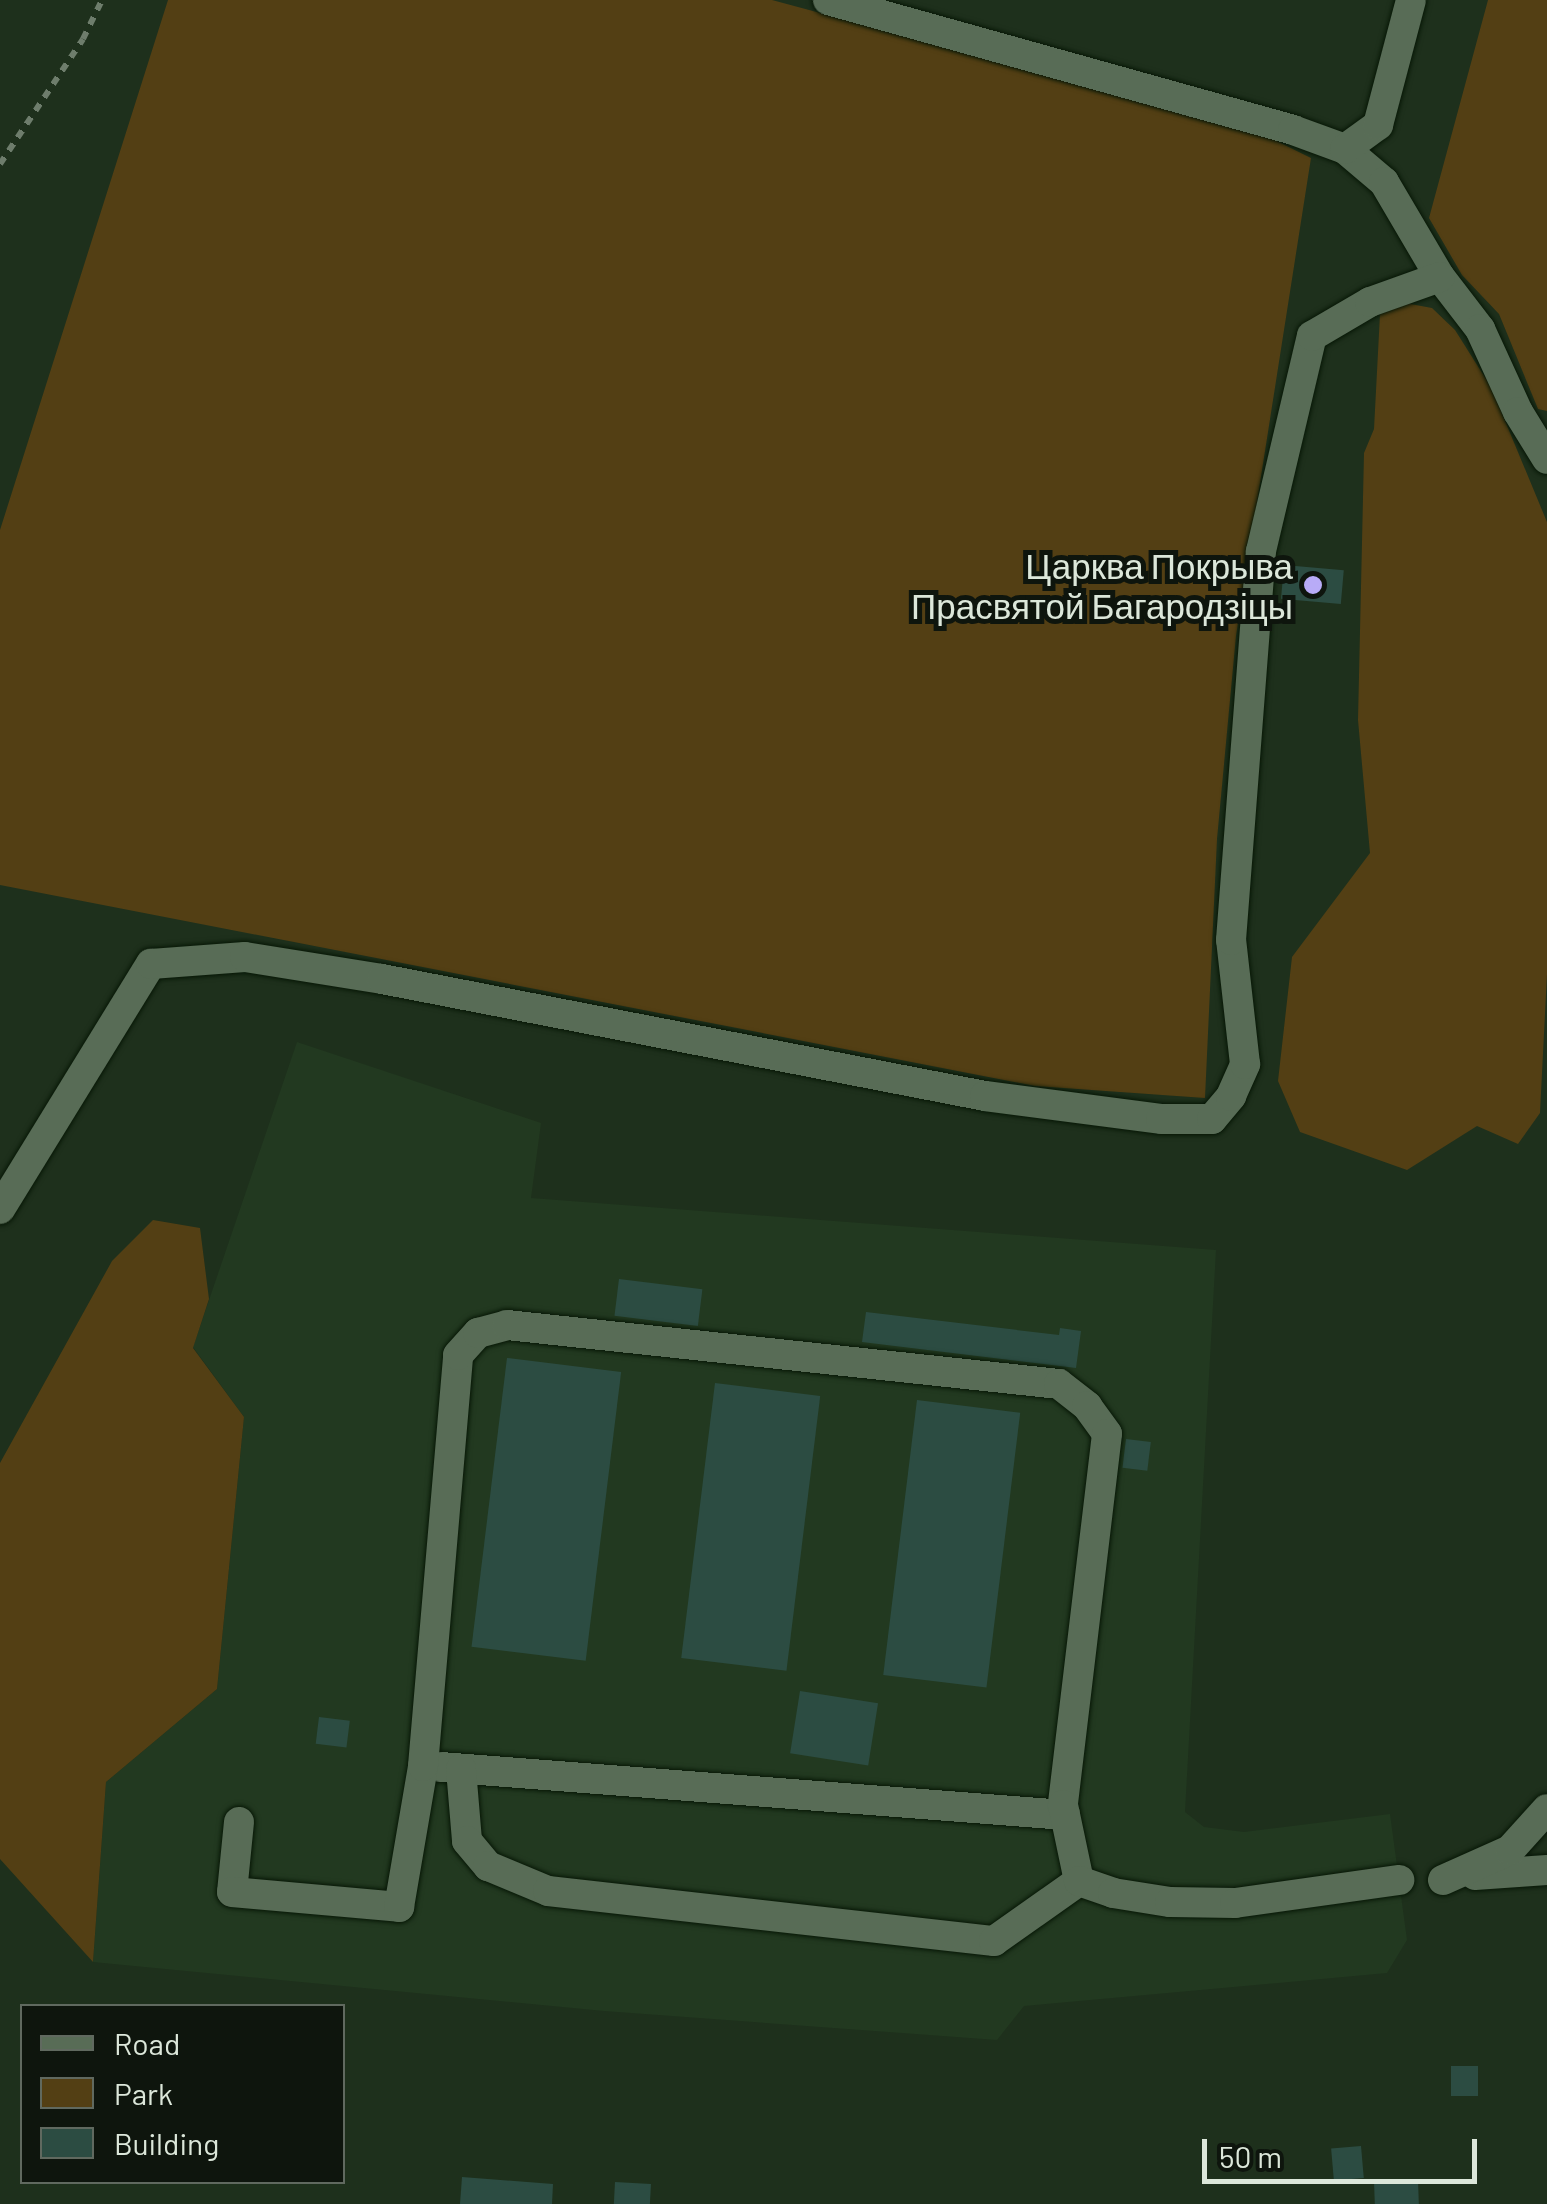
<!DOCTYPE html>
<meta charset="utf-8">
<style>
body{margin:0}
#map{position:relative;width:1547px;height:2204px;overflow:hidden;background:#1e301c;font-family:Barlow,sans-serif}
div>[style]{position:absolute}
.built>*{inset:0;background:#223920}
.green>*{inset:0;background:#533f14}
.building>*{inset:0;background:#2c4c42;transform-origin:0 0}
.path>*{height:6px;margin-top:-3px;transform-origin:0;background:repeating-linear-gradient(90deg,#6e7d6c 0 8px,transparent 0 16px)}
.roads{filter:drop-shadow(0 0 2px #071706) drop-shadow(0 0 2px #071706)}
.minor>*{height:30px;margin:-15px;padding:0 15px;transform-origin:15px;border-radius:15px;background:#586c56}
.dots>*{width:28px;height:28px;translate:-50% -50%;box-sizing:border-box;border:5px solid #0e150d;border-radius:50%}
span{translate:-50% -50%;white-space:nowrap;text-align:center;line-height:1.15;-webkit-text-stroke:10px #0e150d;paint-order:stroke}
.poi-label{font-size:35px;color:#dce7da}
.right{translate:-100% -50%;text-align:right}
.legend{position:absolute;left:20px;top:2004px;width:325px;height:180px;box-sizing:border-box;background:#0e150d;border:2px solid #60695f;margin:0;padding:12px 18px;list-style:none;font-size:30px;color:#dce7da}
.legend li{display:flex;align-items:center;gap:20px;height:50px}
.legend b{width:50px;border:2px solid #60695f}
.scale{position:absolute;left:1202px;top:2139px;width:275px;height:45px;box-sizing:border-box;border:5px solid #dce7da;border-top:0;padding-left:12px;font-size:30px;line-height:35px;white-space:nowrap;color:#dce7da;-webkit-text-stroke:8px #0e150d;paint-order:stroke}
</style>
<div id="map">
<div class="built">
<i style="clip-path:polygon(297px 1042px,541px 1123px,531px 1198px,1216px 1250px,1185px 1812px,1204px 1827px,1244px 1832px,1390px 1814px,1407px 1940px,1387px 1973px,1024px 2006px,997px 2040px,604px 2011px,93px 1962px,106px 1782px,217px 1689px,244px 1417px,193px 1347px)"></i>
</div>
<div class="green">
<i style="clip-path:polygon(168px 0,772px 0,1254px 130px,1311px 158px,1236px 636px,1217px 839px,1205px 1098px,1035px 1086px,0 885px,0 530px)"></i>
<i style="clip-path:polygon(1488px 0,1547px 0,1547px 411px,1538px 409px,1499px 314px,1462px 275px,1429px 218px)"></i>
<i style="clip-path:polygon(1405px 303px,1432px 308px,1455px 330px,1491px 387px,1547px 522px,1547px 974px,1540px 1113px,1518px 1144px,1477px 1126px,1407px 1170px,1300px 1132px,1278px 1081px,1292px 957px,1370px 853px,1358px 720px,1364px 453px,1374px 429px,1380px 314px)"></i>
<i style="clip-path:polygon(153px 1220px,200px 1228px,209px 1299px,193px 1348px,244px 1417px,217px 1689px,106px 1782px,93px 1962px,0 1859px,0 1463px,112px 1261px)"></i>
</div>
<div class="building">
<i style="left:1284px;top:565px;width:60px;height:34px;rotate:5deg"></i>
<i style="left:619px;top:1279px;width:84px;height:37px;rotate:7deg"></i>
<i style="clip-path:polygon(866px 1312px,1059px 1335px,1060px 1328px,1081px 1331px,1076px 1368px,862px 1342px)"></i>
<i style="left:507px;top:1358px;width:115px;height:291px;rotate:7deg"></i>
<i style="left:715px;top:1383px;width:106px;height:277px;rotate:7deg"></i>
<i style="left:917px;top:1400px;width:104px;height:277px;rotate:7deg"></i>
<i style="left:1126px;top:1439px;width:25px;height:29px;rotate:7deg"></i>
<i style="left:800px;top:1691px;width:79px;height:63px;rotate:9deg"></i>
<i style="left:319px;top:1717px;width:31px;height:27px;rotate:7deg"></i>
<i style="left:1451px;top:2066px;width:27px;height:30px"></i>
<i style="left:1361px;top:2146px;width:32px;height:30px;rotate:85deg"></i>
<i style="clip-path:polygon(462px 2177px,553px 2184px,552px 2204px,460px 2204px)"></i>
<i style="left:1418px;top:2180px;width:24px;height:44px;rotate:88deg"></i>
<i style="left:615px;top:2182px;width:36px;height:22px;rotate:3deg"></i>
</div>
<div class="path">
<i style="left:0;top:164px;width:150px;rotate:-56.4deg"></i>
<i style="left:83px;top:39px;width:43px;rotate:-64deg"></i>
</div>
<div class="roads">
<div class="minor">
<i style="left:828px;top:0;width:483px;rotate:15.6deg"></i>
<i style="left:1293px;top:130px;width:55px;rotate:20.1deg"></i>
<i style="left:1345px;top:149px;width:51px;rotate:40.2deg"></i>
<i style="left:1384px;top:182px;width:110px;rotate:59.5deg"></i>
<i style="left:1440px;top:277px;width:66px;rotate:52.4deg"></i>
<i style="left:1480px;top:329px;width:91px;rotate:65.4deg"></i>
<i style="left:1518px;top:412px;width:55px;rotate:58.3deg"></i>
<i style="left:1345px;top:149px;width:41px;rotate:-36deg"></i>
<i style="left:1378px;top:125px;width:129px;rotate:-75.2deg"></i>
<i style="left:0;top:1209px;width:288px;rotate:-58.4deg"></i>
<i style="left:151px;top:964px;width:94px;rotate:-4.3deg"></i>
<i style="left:245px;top:957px;width:139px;rotate:9.1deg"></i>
<i style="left:382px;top:979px;width:614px;rotate:10.98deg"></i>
<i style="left:985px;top:1096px;width:177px;rotate:7.4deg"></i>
<i style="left:1161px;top:1119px;width:51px"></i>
<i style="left:1212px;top:1119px;width:30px;rotate:-50deg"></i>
<i style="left:1231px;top:1096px;width:35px;rotate:-66deg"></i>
<i style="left:1245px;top:1064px;width:125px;rotate:-96.4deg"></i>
<i style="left:1231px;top:940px;width:390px;rotate:-85.6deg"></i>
<i style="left:1261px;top:551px;width:221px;rotate:-76.7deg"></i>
<i style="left:1312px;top:336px;width:67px;rotate:-30.4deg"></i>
<i style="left:1370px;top:302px;width:74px;rotate:-19.7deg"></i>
<i style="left:441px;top:1767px;width:626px;rotate:4.4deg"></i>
<i style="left:461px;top:1769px;width:72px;rotate:85.2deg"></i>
<i style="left:467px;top:1841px;width:33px;rotate:50deg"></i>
<i style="left:488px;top:1866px;width:65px;rotate:22.6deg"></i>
<i style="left:548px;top:1891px;width:449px;rotate:6.4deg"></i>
<i style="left:994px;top:1941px;width:104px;rotate:-35.2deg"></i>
<i style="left:239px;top:1822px;width:70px;rotate:95.7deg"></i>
<i style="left:232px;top:1892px;width:168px;rotate:5.1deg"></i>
<i style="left:399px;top:1907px;width:143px;rotate:-80.3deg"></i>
<i style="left:423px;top:1766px;width:412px;rotate:-85.1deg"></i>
<i style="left:458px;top:1355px;width:30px;rotate:-48deg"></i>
<i style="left:478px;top:1333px;width:30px;rotate:-15deg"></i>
<i style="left:507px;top:1325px;width:555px;rotate:6.1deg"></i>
<i style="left:1059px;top:1384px;width:36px;rotate:38deg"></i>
<i style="left:1087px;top:1406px;width:34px;rotate:54deg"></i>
<i style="left:1107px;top:1434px;width:374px;rotate:96.8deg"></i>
<i style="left:1063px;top:1805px;width:78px;rotate:78.1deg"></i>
<i style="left:1079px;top:1881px;width:36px;rotate:19deg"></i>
<i style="left:1113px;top:1893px;width:58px;rotate:9deg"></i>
<i style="left:1170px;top:1902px;width:65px;rotate:0.9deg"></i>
<i style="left:1235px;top:1903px;width:166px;rotate:-8deg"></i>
<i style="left:1475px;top:1875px;width:72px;rotate:-4deg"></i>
<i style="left:1443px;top:1880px;width:73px;rotate:-24.1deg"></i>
<i style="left:1510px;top:1850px;width:55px;rotate:-47.9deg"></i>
</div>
</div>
<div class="dots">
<i style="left:1313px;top:585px;background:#b8abf7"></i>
</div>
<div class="poi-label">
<span class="right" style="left:1293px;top:585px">Царква Покрыва<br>Прасвятой Багародзіцы</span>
</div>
<ul class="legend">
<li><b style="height:12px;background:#586c56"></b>Road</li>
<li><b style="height:28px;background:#533f14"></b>Park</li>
<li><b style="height:28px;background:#2c4c42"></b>Building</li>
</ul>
<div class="scale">50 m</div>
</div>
